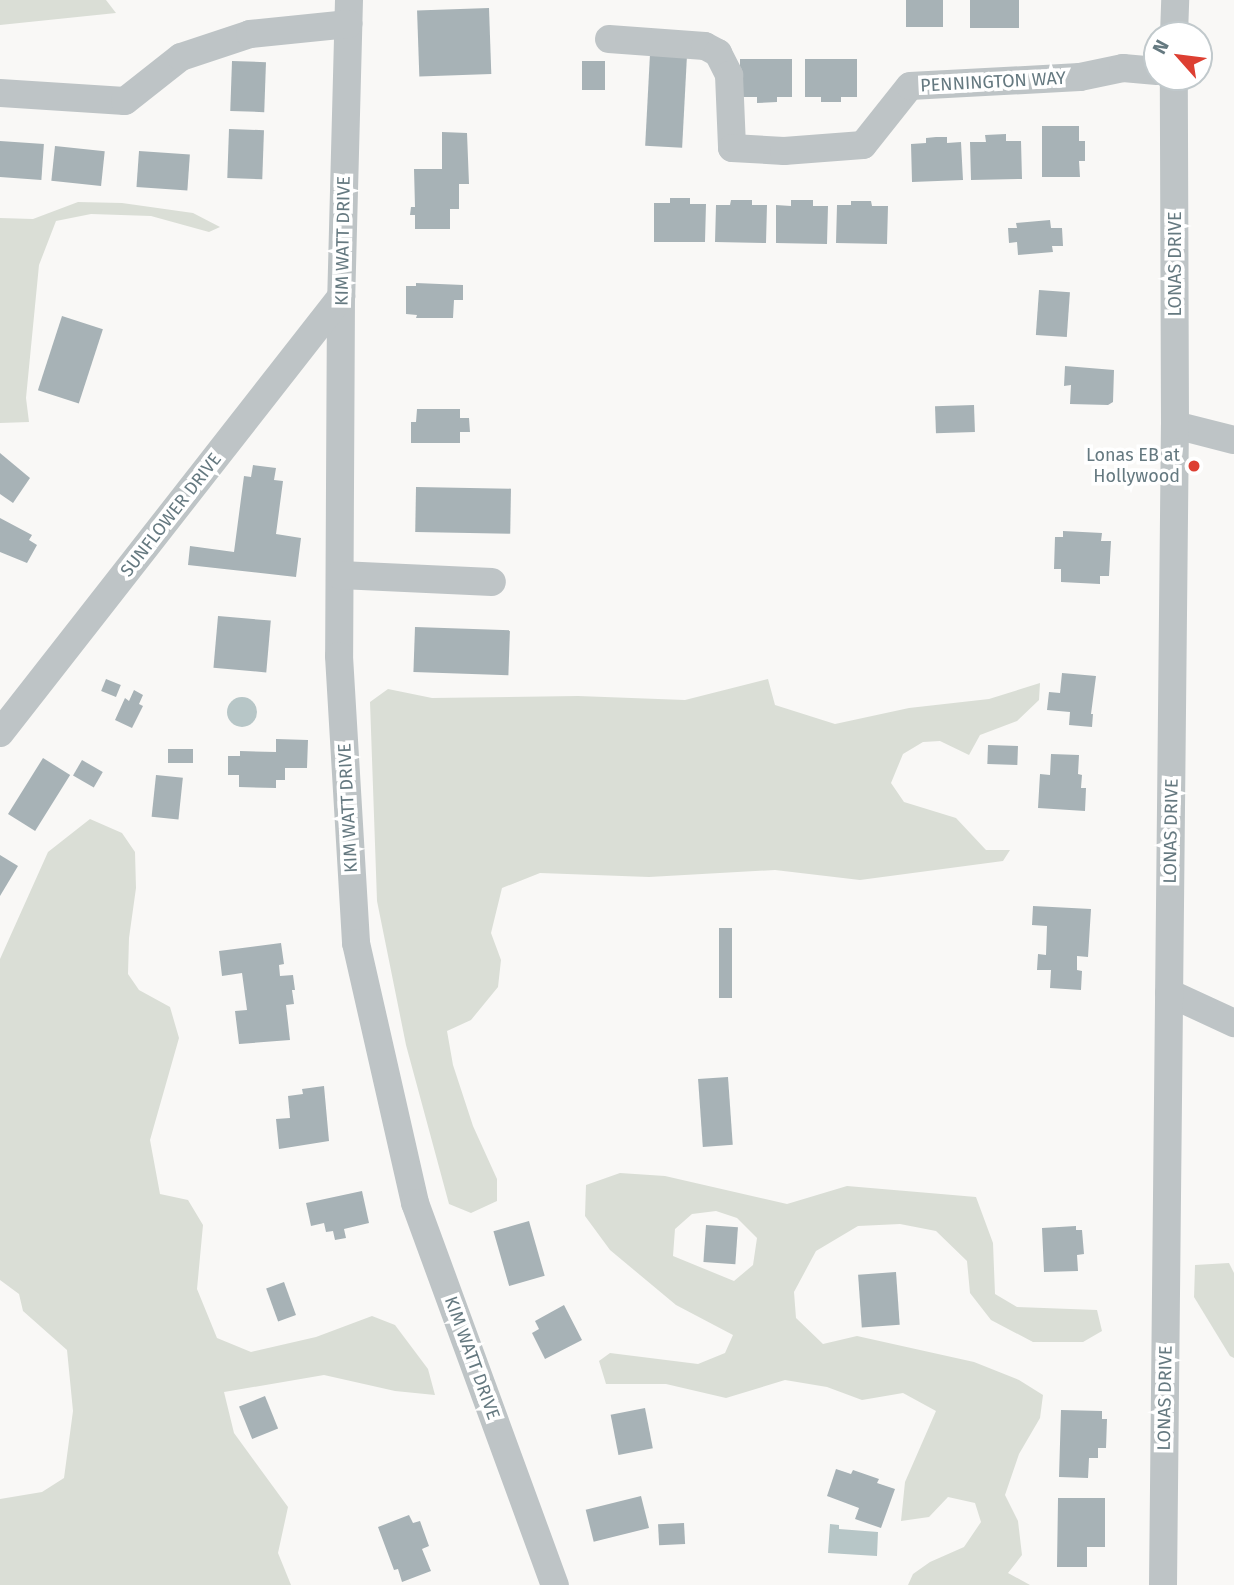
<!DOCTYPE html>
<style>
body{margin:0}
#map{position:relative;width:1234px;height:1585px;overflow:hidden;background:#f9f8f6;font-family:"Fira Sans",sans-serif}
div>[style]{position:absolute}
.green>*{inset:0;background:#daded6}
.water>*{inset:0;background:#b7c6c7}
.round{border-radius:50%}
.building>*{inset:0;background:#a7b2b6;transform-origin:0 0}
.minor>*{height:28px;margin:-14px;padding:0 14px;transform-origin:14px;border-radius:14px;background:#bec4c6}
.dots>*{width:19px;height:19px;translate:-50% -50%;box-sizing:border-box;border:4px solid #fff;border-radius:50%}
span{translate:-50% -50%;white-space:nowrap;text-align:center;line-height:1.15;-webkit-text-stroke:7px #fff;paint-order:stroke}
.street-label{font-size:18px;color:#657980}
.poi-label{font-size:18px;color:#657980}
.right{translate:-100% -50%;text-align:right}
.north{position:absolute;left:1143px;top:21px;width:70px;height:70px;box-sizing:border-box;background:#fff;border:2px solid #c1c9cc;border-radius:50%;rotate:298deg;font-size:19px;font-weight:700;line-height:28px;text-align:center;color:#657980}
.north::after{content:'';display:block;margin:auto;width:24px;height:32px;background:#dd3f32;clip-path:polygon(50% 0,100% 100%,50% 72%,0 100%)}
</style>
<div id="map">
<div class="green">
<i style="clip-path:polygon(0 0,106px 0,116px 13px,0 25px)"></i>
<i style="clip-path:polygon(78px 202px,122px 203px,193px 213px,220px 227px,209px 232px,151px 216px,91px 214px,56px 221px,39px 265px,26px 398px,29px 422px,0 423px,0 218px,33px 219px)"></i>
<i style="clip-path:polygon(768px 679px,775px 705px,835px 724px,909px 708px,989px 699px,1040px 683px,1039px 700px,1017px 721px,980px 735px,969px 755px,940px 741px,923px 742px,903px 754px,891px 783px,904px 802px,956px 818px,986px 850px,1010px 850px,1003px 861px,860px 880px,775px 870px,649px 877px,540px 873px,502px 888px,491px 933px,501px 960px,498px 987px,471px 1020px,447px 1031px,453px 1065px,473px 1126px,497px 1179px,497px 1201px,471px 1213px,449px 1204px,406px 1045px,377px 901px,370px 702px,388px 689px,432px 698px,578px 696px,685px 700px)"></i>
<i style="clip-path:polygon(90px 819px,122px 833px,135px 852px,136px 888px,129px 938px,128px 974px,139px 990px,170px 1007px,179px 1038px,150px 1140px,160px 1194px,188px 1200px,203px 1225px,197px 1289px,217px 1338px,251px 1352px,316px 1337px,372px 1316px,395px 1325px,428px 1369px,435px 1395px,395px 1391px,324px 1375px,224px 1392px,234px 1433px,288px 1507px,278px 1553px,291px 1585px,0 1585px,0 1499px,42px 1492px,64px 1478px,73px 1411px,67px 1350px,23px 1311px,19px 1294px,0 1280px,0 959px,48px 852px)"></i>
<i style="clip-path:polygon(evenodd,620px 1173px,665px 1176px,787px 1204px,847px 1186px,976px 1197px,993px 1243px,995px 1294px,1017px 1307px,1097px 1310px,1102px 1331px,1083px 1342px,1033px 1342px,991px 1320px,970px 1293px,967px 1261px,936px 1231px,900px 1224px,858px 1226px,816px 1251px,794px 1292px,796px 1318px,823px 1344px,857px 1336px,974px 1362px,1019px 1380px,1043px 1395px,1040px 1418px,1019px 1454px,1005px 1495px,1018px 1521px,1022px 1555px,1008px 1573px,1030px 1585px,908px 1585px,913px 1574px,930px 1562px,964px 1547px,981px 1522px,975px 1503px,948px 1497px,929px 1517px,901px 1521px,905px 1482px,936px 1411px,903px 1393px,862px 1400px,827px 1387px,785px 1380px,726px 1398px,666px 1384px,606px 1384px,599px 1361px,610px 1353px,698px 1364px,725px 1353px,733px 1335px,676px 1305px,610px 1250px,585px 1216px,586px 1185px,620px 1173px,716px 1211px,737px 1218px,757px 1238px,753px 1265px,734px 1281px,673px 1256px,675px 1229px,692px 1214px,716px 1211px)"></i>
<i style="clip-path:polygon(1229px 1263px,1234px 1273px,1234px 1358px,1230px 1356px,1194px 1297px,1195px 1265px)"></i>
</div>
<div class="water">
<i class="round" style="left:227px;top:697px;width:30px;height:30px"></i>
<i style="clip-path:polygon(830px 1524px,839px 1525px,839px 1529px,878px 1532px,877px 1556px,828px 1553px)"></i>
</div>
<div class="building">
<i style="left:906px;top:0;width:37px;height:27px"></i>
<i style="left:970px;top:0;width:49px;height:28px"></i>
<i style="left:489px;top:8px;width:66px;height:72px;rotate:88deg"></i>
<i style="left:650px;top:54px;width:37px;height:92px;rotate:3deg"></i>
<i style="clip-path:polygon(740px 59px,792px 59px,792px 97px,777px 97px,777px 102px,757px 103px,757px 97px,740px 97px)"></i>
<i style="clip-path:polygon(805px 59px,857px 59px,857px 97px,841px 97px,841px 102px,821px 102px,821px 97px,805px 97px)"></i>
<i style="left:232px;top:61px;width:34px;height:50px;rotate:2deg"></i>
<i style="left:582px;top:61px;width:23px;height:29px"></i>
<i style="clip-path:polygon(1042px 126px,1079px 126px,1079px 141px,1085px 141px,1085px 161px,1079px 161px,1080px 177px,1042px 177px)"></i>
<i style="left:229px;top:129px;width:35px;height:49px;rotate:2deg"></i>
<i style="clip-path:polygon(442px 132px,467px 133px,469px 184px,459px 184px,459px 209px,450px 209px,450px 229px,415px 229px,415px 215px,410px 215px,411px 207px,415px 207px,414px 169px,442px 169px)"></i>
<i style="clip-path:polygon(1006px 134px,1006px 141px,1021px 141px,1022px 179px,971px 180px,970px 142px,986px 142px,985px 135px)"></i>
<i style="clip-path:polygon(936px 137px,947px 137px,947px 143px,961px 142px,963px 180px,912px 182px,911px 144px,926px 143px,926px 138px)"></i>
<i style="left:0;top:141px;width:44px;height:36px;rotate:4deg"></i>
<i style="left:55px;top:146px;width:50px;height:35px;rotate:6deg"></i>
<i style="left:139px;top:151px;width:51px;height:36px;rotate:4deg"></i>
<i style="clip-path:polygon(670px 198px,690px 198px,690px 204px,706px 204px,705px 242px,654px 242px,654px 203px,670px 203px)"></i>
<i style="clip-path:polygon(731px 200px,752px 200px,752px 205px,767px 205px,766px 243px,715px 242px,716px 205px,730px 205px)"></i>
<i style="clip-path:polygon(791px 200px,813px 200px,813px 206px,828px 206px,827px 244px,776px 243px,776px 205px,791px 206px)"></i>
<i style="clip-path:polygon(851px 201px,871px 201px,872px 206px,888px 206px,887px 244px,836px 243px,837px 205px,851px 205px)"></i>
<i style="clip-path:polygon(1050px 220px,1051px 228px,1062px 228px,1063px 246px,1052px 246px,1053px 252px,1018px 255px,1017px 242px,1009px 243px,1008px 228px,1017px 228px,1016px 223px)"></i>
<i style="clip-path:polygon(416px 283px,463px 285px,463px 300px,454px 300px,453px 318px,416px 318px,417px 315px,406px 314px,406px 286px,416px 286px)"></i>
<i style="left:1039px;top:290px;width:31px;height:45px;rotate:4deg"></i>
<i style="left:62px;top:316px;width:43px;height:78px;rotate:18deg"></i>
<i style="clip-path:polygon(1065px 366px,1114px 370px,1113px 402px,1108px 405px,1070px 404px,1071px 385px,1064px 386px)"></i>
<i style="left:974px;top:405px;width:27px;height:39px;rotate:88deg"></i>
<i style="clip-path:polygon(417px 409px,460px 409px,460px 418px,469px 418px,470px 432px,460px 432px,460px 443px,411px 443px,411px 422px,416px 422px)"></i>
<i style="clip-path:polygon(0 453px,30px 478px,13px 503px,0 494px)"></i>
<i style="clip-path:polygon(253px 465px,276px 468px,274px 480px,283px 481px,276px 534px,301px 538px,296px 577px,188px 565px,190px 546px,234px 552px,244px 476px,251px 477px)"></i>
<i style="left:416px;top:487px;width:95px;height:45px;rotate:1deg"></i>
<i style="clip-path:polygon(0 518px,32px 535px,29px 540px,37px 545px,27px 563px,0 552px)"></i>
<i style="clip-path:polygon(1063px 531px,1102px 533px,1101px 541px,1111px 541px,1109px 576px,1100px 576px,1100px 584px,1061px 582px,1061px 569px,1054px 569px,1055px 537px,1063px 537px)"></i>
<i style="left:218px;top:616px;width:53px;height:52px;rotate:5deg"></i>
<i style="left:415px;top:627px;width:95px;height:45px;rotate:2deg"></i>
<i style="clip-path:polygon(1062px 673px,1096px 676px,1091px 714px,1093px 714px,1092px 727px,1069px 725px,1070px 712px,1047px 710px,1049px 692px,1060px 693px)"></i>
<i style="left:106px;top:679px;width:16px;height:13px;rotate:22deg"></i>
<i style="clip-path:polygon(134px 690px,143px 695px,139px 704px,143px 706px,132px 728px,115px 720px,125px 698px,129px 701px)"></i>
<i style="clip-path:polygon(276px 739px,308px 740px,307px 768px,285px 768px,285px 780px,276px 780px,276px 788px,239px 787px,239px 775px,228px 775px,228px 756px,240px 756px,240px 751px,276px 752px)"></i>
<i style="left:988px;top:745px;width:30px;height:19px;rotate:2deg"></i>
<i style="left:168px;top:749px;width:25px;height:14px"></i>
<i style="clip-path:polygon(1051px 754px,1079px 755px,1078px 774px,1082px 775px,1081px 788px,1086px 788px,1085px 811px,1038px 808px,1040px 774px,1050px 775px)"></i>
<i style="left:43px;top:758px;width:32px;height:66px;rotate:32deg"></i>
<i style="left:82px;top:760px;width:24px;height:18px;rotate:30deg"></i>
<i style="left:156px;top:775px;width:27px;height:42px;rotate:6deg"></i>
<i style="clip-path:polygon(0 855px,18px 866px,0 896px)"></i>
<i style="clip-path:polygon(1033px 906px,1091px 909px,1088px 957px,1077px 956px,1077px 970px,1082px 971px,1081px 990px,1050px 988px,1051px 970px,1037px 970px,1038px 954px,1046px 955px,1047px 926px,1032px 925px)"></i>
<i style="left:719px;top:928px;width:13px;height:70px"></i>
<i style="clip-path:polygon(281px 943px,284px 964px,279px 965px,280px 976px,293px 975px,295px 990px,292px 990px,294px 1004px,286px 1005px,290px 1040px,239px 1044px,235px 1011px,247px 1010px,242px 973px,222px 976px,219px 951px)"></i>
<i style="left:728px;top:1077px;width:68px;height:30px;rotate:86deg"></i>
<i style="clip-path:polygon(324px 1086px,329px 1141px,279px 1149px,276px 1119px,290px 1118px,288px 1096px,303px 1094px,302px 1089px)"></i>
<i style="clip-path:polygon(362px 1191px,369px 1223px,344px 1229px,346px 1238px,335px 1240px,333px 1231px,326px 1232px,324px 1223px,311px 1226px,306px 1203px)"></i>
<i style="left:529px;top:1221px;width:57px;height:37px;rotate:74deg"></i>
<i style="left:706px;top:1225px;width:32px;height:37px;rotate:4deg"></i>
<i style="clip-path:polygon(1076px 1226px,1076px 1230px,1082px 1230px,1084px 1254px,1077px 1255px,1078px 1271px,1044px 1272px,1042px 1228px)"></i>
<i style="left:896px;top:1272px;width:53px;height:38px;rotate:86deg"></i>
<i style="left:284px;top:1282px;width:35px;height:19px;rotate:70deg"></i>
<i style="clip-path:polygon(564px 1305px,582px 1340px,545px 1359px,532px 1333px,539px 1329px,535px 1321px)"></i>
<i style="left:265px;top:1396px;width:35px;height:28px;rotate:68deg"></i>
<i style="left:645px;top:1408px;width:41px;height:35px;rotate:79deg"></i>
<i style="clip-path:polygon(1061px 1410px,1102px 1411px,1102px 1419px,1107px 1419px,1106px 1448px,1098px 1448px,1098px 1458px,1089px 1458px,1088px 1478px,1059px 1477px)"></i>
<i style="clip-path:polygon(836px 1469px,851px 1474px,853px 1470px,879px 1479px,877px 1483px,895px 1489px,881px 1528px,855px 1519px,859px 1508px,827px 1496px)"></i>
<i style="left:641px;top:1496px;width:33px;height:57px;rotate:76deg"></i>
<i style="clip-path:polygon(1058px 1498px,1105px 1498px,1105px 1547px,1087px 1547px,1087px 1567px,1057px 1567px)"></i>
<i style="clip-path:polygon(409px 1515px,413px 1523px,420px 1521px,429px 1546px,422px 1549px,431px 1571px,402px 1582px,398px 1569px,394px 1570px,378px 1527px)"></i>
<i style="left:684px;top:1523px;width:21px;height:26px;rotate:87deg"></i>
</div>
<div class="minor">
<i style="left:349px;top:0;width:297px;rotate:91.5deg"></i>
<i style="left:341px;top:297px;width:359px;rotate:90.3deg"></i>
<i style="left:339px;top:656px;width:288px;rotate:86.6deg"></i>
<i style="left:356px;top:943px;width:267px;rotate:77.2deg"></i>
<i style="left:415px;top:1203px;width:407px;rotate:69.9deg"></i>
<i style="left:1174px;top:35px;width:35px;rotate:-88deg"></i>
<i style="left:609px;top:39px;width:96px;rotate:4.2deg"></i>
<i style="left:705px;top:46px;width:15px;rotate:28deg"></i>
<i style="left:718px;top:53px;width:25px;rotate:63deg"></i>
<i style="left:729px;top:75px;width:73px;rotate:87.6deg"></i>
<i style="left:732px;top:148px;width:52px;rotate:3.3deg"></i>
<i style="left:784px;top:151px;width:79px;rotate:-4.3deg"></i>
<i style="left:863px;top:145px;width:75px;rotate:-51.5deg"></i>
<i style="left:910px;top:86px;width:170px;rotate:-3deg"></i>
<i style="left:1080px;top:77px;width:44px;rotate:-11.8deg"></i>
<i style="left:1123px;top:68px;width:34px;rotate:5deg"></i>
<i style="left:0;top:93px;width:125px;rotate:3.7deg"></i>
<i style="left:125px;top:101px;width:71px;rotate:-38.2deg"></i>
<i style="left:181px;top:57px;width:73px;rotate:-18.4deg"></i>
<i style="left:250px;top:34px;width:99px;rotate:-5.8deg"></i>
<i style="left:1175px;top:425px;width:61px;rotate:14.3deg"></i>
<i style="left:340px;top:575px;width:152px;rotate:2.6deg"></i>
<i style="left:0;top:733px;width:554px;rotate:-51.97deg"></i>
<i style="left:1169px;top:993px;width:72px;rotate:24.8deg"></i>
<i style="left:1163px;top:1585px;width:1160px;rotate:-89.41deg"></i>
<i style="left:1175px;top:425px;width:348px;rotate:-90.2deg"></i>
</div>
<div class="dots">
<i style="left:1194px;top:466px;background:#dd3f32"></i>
</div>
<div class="street-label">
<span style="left:993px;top:82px;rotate:-3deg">PENNINGTON WAY</span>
<span style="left:343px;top:241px;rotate:-89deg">KIM WATT DRIVE</span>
<span style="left:1175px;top:264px;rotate:-90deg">LONAS DRIVE</span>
<span style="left:171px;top:515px;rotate:-52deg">SUNFLOWER DRIVE</span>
<span style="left:348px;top:808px;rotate:-93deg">KIM WATT DRIVE</span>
<span style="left:1171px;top:831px;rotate:-89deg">LONAS DRIVE</span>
<span style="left:472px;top:1358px;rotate:70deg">KIM WATT DRIVE</span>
<span style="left:1165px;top:1398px;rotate:-89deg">LONAS DRIVE</span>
</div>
<div class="poi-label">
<span class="right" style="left:1180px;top:466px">Lonas EB at<br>Hollywood</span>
</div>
<div class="north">N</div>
</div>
